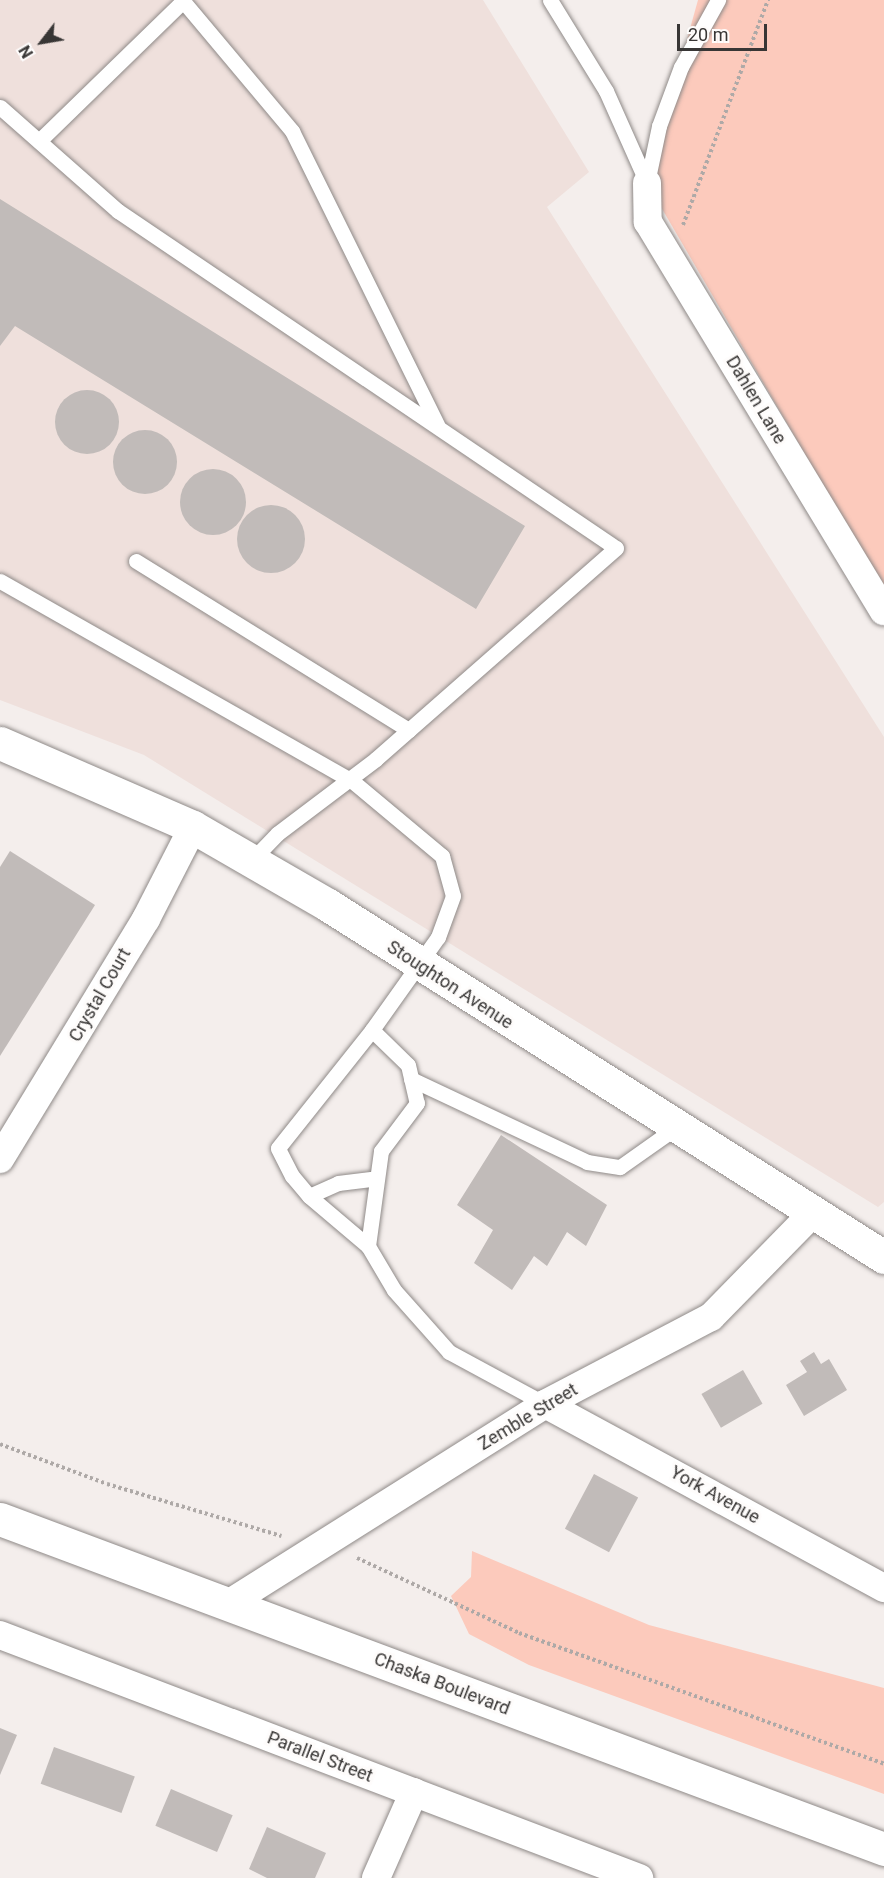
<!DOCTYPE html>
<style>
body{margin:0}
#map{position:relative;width:884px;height:1878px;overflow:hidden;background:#f4eeec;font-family:Roboto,sans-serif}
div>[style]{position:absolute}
.built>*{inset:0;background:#efe0dc}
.green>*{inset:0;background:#fccabc}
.building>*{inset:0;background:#c1bbb9;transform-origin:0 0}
.round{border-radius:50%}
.path>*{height:4px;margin-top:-2px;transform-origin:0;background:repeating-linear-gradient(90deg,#aea9a7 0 3px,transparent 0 6px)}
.roads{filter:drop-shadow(0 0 2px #8f8a88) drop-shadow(0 0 2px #8f8a88)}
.service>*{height:15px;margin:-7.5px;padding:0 7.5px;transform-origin:7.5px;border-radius:7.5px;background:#fff}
.minor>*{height:28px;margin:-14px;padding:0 14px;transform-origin:14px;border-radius:14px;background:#fff}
.tertiary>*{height:33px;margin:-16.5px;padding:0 16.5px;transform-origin:16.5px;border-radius:16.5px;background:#fff}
.primary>*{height:33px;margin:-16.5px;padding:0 16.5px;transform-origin:16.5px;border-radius:16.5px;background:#fff}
span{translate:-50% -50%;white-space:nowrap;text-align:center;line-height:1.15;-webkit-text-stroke:6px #fefcfb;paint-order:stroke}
.street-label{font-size:18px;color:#383635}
.north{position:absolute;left:12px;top:12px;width:60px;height:60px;-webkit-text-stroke:4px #fefcfb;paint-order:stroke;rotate:239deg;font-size:16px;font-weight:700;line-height:24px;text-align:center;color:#383635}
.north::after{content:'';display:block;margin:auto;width:21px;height:27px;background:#383635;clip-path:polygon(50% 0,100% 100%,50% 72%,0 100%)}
.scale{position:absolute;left:677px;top:24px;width:90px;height:27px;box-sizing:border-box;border:3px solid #383635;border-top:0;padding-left:8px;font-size:18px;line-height:21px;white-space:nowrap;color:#383635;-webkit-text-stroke:4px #fefcfb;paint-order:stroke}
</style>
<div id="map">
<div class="built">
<i style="clip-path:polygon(0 0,483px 0,589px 172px,547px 207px,884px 737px,884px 1202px,878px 1207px,144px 755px,0 700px)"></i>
</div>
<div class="green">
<i style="clip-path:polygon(698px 0,884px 0,884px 590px,647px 183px)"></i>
<i style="clip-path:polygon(472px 1551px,649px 1625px,884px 1688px,884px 1794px,529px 1665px,469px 1634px,451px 1596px,471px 1577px)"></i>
</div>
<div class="building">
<i style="clip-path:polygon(0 199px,525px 526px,476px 609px,15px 326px,0 346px)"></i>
<i class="round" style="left:55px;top:390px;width:64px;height:64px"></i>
<i class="round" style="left:113px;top:430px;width:64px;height:64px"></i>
<i class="round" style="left:180px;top:469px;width:66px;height:66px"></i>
<i class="round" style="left:237px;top:505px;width:68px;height:68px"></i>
<i style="clip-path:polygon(10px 851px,95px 905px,0 1056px,0 867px)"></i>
<i style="clip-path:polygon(501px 1135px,607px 1205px,586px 1246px,567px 1232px,547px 1266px,534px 1256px,512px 1290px,474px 1263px,493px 1230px,457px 1205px)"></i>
<i style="clip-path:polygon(814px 1352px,821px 1364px,829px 1359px,847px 1390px,804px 1416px,786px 1385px,807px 1372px,800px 1361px)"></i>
<i style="left:743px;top:1370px;width:39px;height:48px;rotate:60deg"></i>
<i style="left:594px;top:1474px;width:50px;height:62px;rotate:28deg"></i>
<i style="clip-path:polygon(0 1728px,17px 1735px,0 1775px)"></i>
<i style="left:54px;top:1747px;width:86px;height:39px;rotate:20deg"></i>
<i style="left:171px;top:1789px;width:67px;height:40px;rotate:23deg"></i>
<i style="clip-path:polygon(267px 1827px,326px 1853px,315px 1878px,267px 1878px,249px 1869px)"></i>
</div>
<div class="path">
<i style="left:683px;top:225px;width:241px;rotate:-69.3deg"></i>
<i style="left:0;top:1444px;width:114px;rotate:20.5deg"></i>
<i style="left:107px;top:1484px;width:182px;rotate:16.6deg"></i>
<i style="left:357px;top:1558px;width:179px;rotate:24.8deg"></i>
<i style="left:519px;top:1633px;width:388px;rotate:19.7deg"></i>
</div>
<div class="roads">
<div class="service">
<i style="left:550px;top:0;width:107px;rotate:58.4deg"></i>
<i style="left:606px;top:91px;width:101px;rotate:66deg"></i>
<i style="left:0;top:107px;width:157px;rotate:41.4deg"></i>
<i style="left:118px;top:211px;width:601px;rotate:34.09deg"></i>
<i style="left:616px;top:548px;width:320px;rotate:138.7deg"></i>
<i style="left:376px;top:759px;width:124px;rotate:142.9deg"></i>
<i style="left:277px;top:834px;width:37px;rotate:134deg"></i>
<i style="left:39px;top:141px;width:201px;rotate:-44.2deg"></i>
<i style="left:183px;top:1px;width:170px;rotate:50deg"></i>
<i style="left:292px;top:131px;width:328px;rotate:63.7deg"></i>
<i style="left:647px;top:183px;width:58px;rotate:-78.1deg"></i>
<i style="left:659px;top:126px;width:63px;rotate:-69.6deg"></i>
<i style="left:681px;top:67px;width:77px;rotate:-61.1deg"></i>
<i style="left:136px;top:561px;width:321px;rotate:31.8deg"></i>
<i style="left:0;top:581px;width:403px;rotate:29.6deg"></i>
<i style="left:351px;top:780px;width:119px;rotate:39.9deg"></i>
<i style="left:442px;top:856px;width:41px;rotate:74.6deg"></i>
<i style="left:453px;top:896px;width:44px;rotate:110.1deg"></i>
<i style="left:438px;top:937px;width:114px;rotate:125.4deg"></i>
<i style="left:372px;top:1030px;width:50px;rotate:44.2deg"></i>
<i style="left:408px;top:1065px;width:39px;rotate:77deg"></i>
<i style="left:417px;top:1103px;width:60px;rotate:126.9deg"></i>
<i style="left:381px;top:1151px;width:96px;rotate:97.8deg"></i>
<i style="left:368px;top:1246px;width:51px;rotate:59.4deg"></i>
<i style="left:394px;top:1290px;width:83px;rotate:48.4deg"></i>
<i style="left:449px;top:1352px;width:109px;rotate:28.4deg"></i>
<i style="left:411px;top:1079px;width:195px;rotate:25.2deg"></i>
<i style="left:587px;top:1162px;width:33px;rotate:9deg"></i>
<i style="left:620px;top:1167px;width:67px;rotate:-35.3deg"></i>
<i style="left:309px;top:1196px;width:32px;rotate:-24deg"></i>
<i style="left:338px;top:1183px;width:39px;rotate:-7deg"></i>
<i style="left:368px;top:1246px;width:77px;rotate:-139.7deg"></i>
<i style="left:309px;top:1196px;width:26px;rotate:-130deg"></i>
<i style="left:292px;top:1176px;width:31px;rotate:-117deg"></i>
<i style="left:278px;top:1148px;width:151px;rotate:-51.5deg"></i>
</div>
<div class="minor">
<i style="left:647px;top:183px;width:39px;rotate:89deg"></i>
<i style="left:648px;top:222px;width:455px;rotate:58.8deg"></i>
<i style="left:0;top:1159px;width:281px;rotate:-58.7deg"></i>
<i style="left:146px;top:919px;width:103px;rotate:-62.9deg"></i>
<i style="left:545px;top:1404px;width:386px;rotate:28.5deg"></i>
<i style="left:228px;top:1604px;width:375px;rotate:-32.2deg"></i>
<i style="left:545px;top:1404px;width:187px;rotate:-27.7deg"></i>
<i style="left:711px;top:1317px;width:144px;rotate:-45.6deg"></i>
<i style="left:0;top:1635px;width:684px;rotate:20.82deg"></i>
<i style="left:376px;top:1878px;width:94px;rotate:-66.2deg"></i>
</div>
<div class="tertiary">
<i style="left:0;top:743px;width:210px;rotate:23.5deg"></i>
<i style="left:193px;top:827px;width:156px;rotate:30deg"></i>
<i style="left:328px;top:905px;width:658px;rotate:32.34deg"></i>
</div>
<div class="primary">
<i style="left:0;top:1519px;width:944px;rotate:20.47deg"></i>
</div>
</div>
<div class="street-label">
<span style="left:756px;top:400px;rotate:59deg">Dahlen Lane</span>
<span style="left:450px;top:985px;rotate:33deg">Stoughton Avenue</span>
<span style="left:100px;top:995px;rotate:-60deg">Crystal Court</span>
<span style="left:528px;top:1417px;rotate:-31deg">Zemble Street</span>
<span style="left:715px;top:1495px;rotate:29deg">York Avenue</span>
<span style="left:442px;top:1684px;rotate:21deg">Chaska Boulevard</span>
<span style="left:320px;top:1757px;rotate:21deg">Parallel Street</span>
</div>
<div class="north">N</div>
<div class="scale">20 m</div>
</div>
